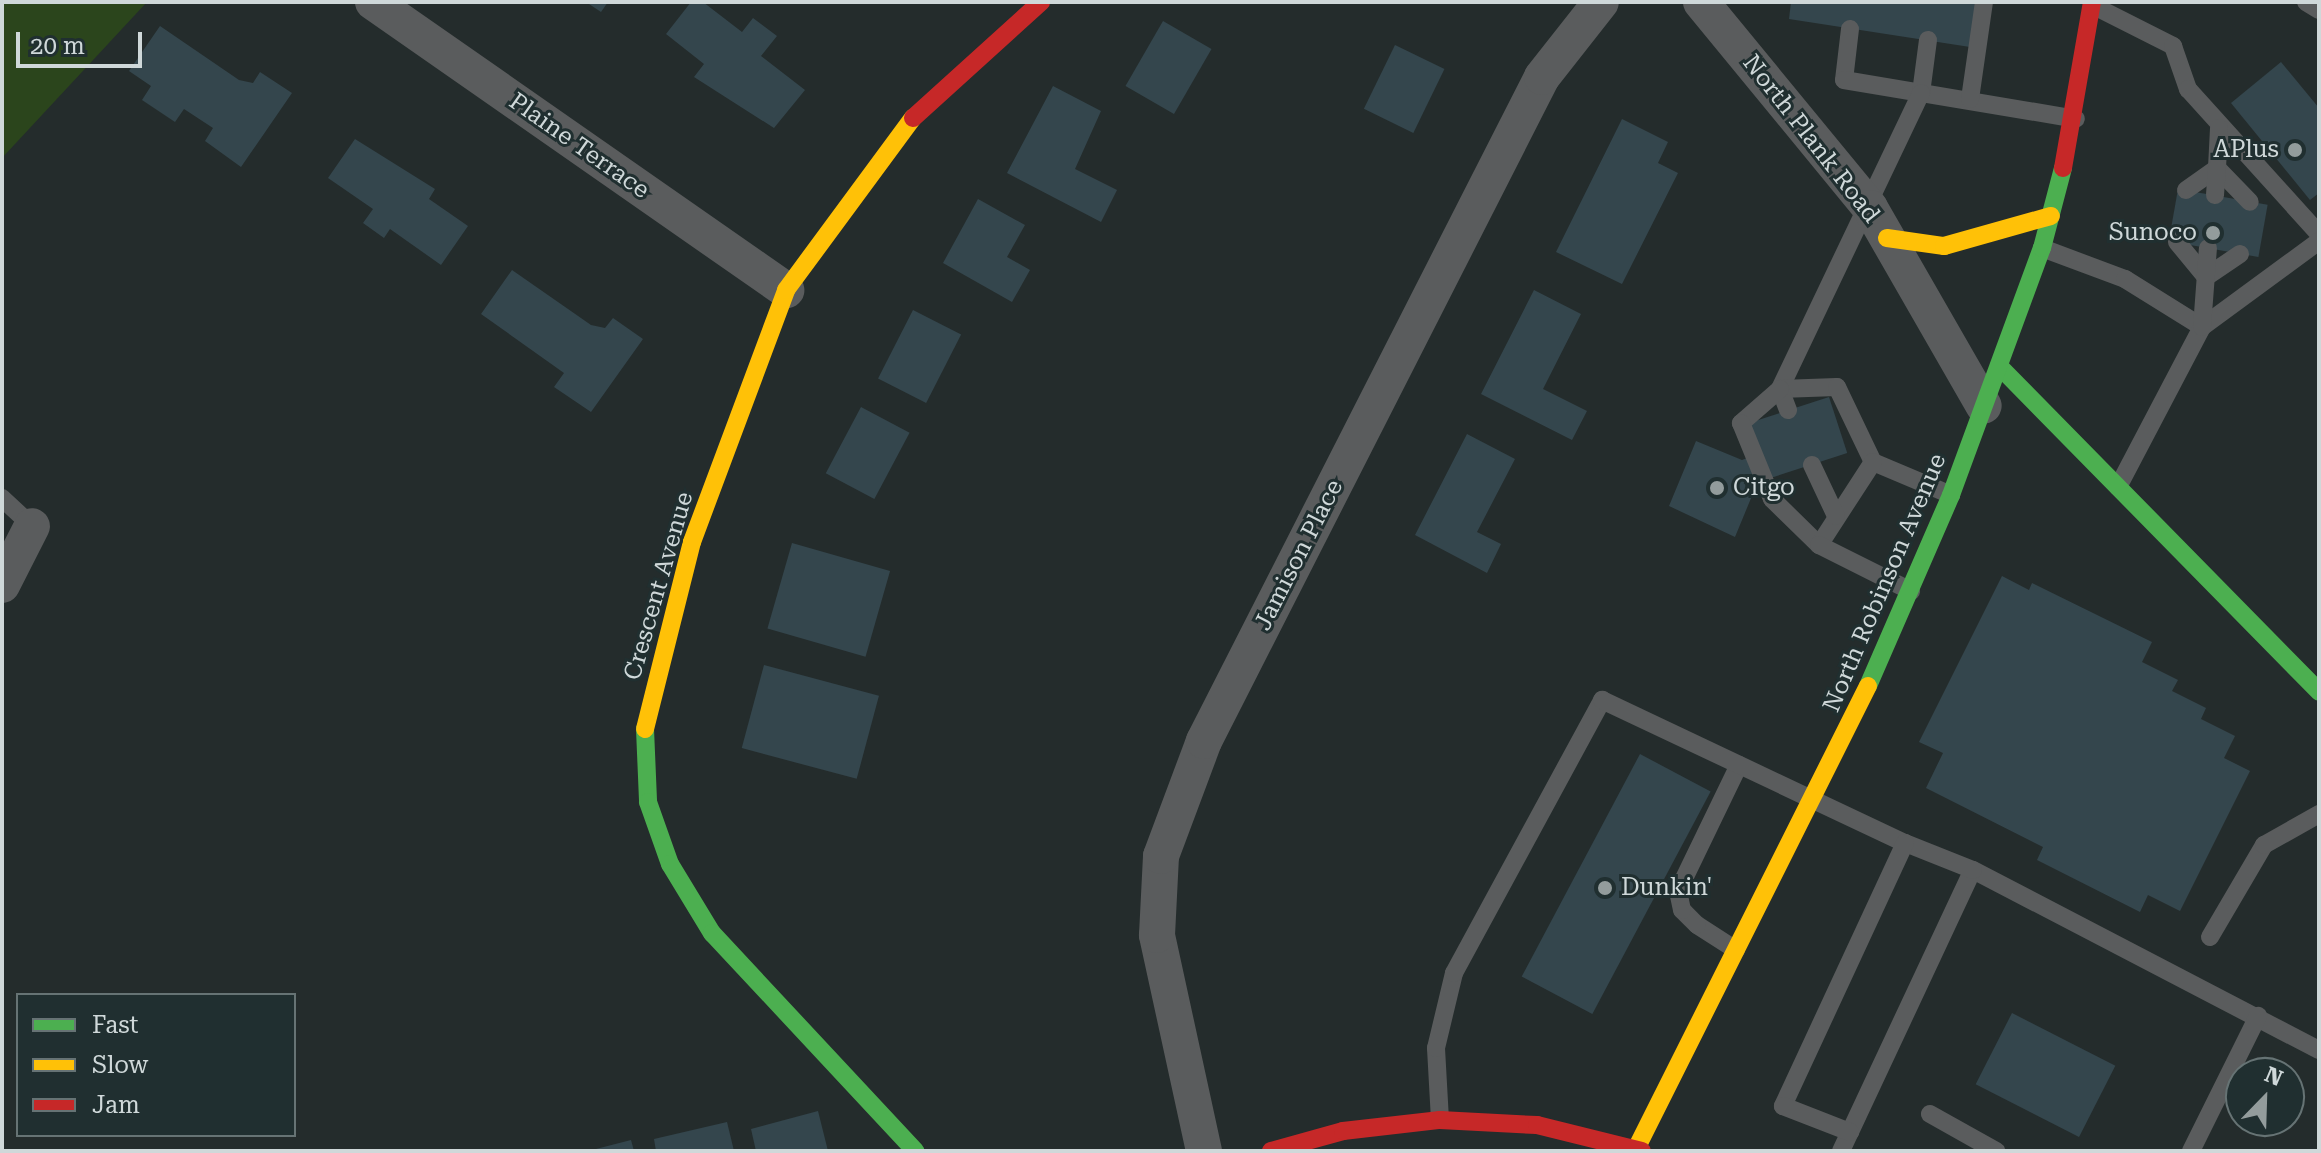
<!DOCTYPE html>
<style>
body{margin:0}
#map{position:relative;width:2321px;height:1153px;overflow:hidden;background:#242c2c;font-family:"Roboto Serif",serif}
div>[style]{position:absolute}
.green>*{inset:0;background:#2b451c}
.building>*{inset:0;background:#34464d;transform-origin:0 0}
.lane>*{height:18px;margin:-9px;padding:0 9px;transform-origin:9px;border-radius:9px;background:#5a5c5d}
.street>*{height:36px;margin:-18px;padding:0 18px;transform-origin:18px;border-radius:18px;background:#5a5c5d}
.fast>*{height:18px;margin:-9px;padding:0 9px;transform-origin:9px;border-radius:9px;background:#4caf50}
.slow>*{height:18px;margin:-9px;padding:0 9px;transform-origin:9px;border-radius:9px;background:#ffc107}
.jam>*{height:18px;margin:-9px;padding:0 9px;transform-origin:9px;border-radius:9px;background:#c62828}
.dots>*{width:22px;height:22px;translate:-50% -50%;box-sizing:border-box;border:4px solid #202f30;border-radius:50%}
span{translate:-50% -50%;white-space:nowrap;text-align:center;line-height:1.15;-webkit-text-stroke:6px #202f30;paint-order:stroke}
.street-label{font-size:24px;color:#cfd8d9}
.poi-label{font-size:24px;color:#cfd8d9}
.right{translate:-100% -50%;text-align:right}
.left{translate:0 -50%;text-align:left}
.frame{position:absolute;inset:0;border:4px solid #cfd8d9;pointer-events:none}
.legend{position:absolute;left:16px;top:993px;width:280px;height:144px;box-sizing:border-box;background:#202f30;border:2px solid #667374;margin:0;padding:10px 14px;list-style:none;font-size:24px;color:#cfd8d9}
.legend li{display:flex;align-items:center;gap:16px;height:40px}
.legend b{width:40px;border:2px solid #667374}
.north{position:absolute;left:2225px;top:1057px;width:80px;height:80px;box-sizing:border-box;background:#202f30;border:2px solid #667374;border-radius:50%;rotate:23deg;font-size:22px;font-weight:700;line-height:32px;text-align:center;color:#cfd8d9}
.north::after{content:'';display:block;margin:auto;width:28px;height:36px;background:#939c9c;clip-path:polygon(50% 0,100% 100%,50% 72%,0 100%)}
.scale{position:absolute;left:16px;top:32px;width:126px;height:36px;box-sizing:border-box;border:4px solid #cfd8d9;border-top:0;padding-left:10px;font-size:24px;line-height:28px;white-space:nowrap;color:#cfd8d9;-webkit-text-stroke:6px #202f30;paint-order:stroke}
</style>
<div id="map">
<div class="green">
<i style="clip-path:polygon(2px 2px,147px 2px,2px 158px)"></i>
</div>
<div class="building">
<i style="clip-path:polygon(586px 2px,608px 2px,601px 12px)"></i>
<i style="clip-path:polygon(691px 2px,703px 2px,742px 32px,753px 18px,777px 36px,761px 56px,805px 90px,774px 128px,694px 77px,704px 64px,666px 34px)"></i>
<i style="clip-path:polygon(1791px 2px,1977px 2px,1970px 47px,1789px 19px)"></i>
<i style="left:1163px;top:21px;width:56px;height:75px;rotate:30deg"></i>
<i style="clip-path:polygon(160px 26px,239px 80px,253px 83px,260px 72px,292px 93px,241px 167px,205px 141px,213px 128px,184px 109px,175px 122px,142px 100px,151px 86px,129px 71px)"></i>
<i style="left:1395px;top:45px;width:55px;height:71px;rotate:26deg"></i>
<i style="clip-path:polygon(2281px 62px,2319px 108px,2319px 193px,2310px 200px,2231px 103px)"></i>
<i style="clip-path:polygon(1053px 86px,1101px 111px,1075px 169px,1117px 190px,1101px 222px,1007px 173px)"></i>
<i style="clip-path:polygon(1622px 119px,1668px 142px,1658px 163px,1678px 173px,1622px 284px,1556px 252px)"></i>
<i style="clip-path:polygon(355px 139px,435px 189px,429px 199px,468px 226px,441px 265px,390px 229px,384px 238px,363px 223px,373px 209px,328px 178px)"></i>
<i style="left:2178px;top:189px;width:91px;height:53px;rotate:10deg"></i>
<i style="clip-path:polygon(978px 199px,1025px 225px,1007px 257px,1030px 270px,1012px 302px,943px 263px)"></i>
<i style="clip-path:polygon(512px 270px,591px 325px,605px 328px,613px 318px,643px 339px,591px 412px,554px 387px,564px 373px,481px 314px)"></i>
<i style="clip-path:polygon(1534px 290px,1581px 314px,1543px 389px,1587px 411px,1572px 440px,1481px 394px)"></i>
<i style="left:913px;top:310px;width:54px;height:77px;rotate:27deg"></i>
<i style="left:1829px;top:397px;width:59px;height:84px;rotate:72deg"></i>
<i style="left:861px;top:407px;width:55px;height:75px;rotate:28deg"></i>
<i style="clip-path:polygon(1467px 434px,1515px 459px,1477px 532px,1501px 544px,1487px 573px,1415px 535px)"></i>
<i style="clip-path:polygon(1696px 441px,1742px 460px,1753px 456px,1764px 486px,1754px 491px,1735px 537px,1669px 506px)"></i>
<i style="left:792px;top:543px;width:102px;height:89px;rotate:16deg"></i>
<i style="clip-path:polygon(2002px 576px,2029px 590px,2032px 583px,2152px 642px,2142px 662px,2178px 680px,2172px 691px,2206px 708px,2201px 719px,2235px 736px,2224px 758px,2250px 771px,2180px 911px,2148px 895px,2140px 912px,2037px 860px,2043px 847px,1926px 788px,1943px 753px,1919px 742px)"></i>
<i style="left:764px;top:665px;width:119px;height:86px;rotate:15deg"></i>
<i style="left:1640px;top:754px;width:80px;height:252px;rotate:28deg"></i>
<i style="left:2012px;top:1013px;width:116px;height:80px;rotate:27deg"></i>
<i style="clip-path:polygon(818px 1111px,828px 1151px,756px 1151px,751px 1129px)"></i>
<i style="clip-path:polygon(727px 1122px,734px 1151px,656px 1151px,654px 1139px)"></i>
<i style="clip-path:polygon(631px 1140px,634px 1151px,592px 1151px,592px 1150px)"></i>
</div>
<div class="lane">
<i style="left:2306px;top:2px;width:15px;rotate:32deg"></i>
<i style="left:2092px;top:5px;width:91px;rotate:26.8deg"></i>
<i style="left:2173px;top:46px;width:46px;rotate:70.8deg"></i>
<i style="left:2188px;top:89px;width:195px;rotate:47.9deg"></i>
<i style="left:1850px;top:29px;width:51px;rotate:96.7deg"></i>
<i style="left:1844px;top:80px;width:235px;rotate:9.5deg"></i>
<i style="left:1928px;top:40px;width:53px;rotate:97.5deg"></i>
<i style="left:1921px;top:93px;width:328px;rotate:115.5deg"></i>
<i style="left:1780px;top:389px;width:57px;rotate:-2deg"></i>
<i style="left:1837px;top:387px;width:83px;rotate:64.4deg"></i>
<i style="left:1873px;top:462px;width:85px;rotate:22.9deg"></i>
<i style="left:1970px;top:99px;width:98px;rotate:-81.8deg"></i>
<i style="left:2217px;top:168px;width:47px;rotate:45.9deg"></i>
<i style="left:2186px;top:190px;width:38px;rotate:-35deg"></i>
<i style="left:2217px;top:168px;width:40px;rotate:-87.1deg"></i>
<i style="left:2215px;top:195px;width:27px;rotate:-86deg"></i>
<i style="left:2177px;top:242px;width:45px;rotate:50.4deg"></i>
<i style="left:2042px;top:248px;width:89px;rotate:20.5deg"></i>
<i style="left:2125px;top:279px;width:91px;rotate:31.9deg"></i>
<i style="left:2206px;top:277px;width:41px;rotate:-34.1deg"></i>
<i style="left:2202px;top:327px;width:145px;rotate:-36.3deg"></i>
<i style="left:1788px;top:410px;width:22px;rotate:-111deg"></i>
<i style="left:1780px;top:389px;width:52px;rotate:138.9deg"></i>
<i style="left:1741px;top:423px;width:82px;rotate:67.8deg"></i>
<i style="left:1772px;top:499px;width:66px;rotate:44.4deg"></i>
<i style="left:1873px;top:462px;width:99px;rotate:123deg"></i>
<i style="left:1819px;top:545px;width:103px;rotate:26.6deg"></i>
<i style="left:1812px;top:465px;width:56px;rotate:64.8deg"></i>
<i style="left:2118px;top:487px;width:181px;rotate:-62.3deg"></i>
<i style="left:2202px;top:327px;width:79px;rotate:-85.7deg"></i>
<i style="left:2px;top:498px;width:41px;rotate:43deg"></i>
<i style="left:1973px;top:870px;width:390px;rotate:27.5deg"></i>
<i style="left:2210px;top:937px;width:107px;rotate:-59.6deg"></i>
<i style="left:2264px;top:845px;width:63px;rotate:-29.4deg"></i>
<i style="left:1736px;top:950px;width:46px;rotate:-147.3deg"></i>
<i style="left:1697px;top:925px;width:21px;rotate:-135deg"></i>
<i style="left:1682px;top:910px;width:19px;rotate:-102deg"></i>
<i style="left:1678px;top:891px;width:140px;rotate:-64.2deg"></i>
<i style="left:1930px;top:1114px;width:76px;rotate:29.3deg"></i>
<i style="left:1440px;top:1120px;width:72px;rotate:-93.2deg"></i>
<i style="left:1436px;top:1048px;width:77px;rotate:-76.5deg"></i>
<i style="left:1454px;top:973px;width:311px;rotate:-61.5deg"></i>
<i style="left:1602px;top:700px;width:335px;rotate:25.3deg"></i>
<i style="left:1841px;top:1151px;width:21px;rotate:-65deg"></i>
<i style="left:1850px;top:1132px;width:289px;rotate:-64.9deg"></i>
<i style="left:1973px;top:870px;width:73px;rotate:-158.3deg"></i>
<i style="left:1905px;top:843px;width:290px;rotate:114.9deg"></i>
<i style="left:1783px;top:1106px;width:72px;rotate:21.2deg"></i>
<i style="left:2191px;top:1151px;width:151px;rotate:-63.6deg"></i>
</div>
<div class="street">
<i style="left:373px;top:2px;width:504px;rotate:34.89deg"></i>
<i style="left:1701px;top:2px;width:266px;rotate:50.6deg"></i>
<i style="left:1870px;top:208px;width:228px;rotate:60.1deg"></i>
<i style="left:2px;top:585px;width:66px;rotate:-63deg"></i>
<i style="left:1204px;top:1151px;width:221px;rotate:-102.3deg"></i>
<i style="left:1157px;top:935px;width:79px;rotate:-87.1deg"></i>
<i style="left:1161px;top:856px;width:123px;rotate:-69.5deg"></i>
<i style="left:1204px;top:741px;width:745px;rotate:-63.02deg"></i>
<i style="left:1542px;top:77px;width:95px;rotate:-51.8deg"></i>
</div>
<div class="fast">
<i style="left:1999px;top:366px;width:457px;rotate:45.5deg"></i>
<i style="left:1868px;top:686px;width:208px;rotate:-66.5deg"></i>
<i style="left:1951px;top:495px;width:263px;rotate:-69.8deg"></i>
<i style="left:2042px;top:248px;width:83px;rotate:-75.3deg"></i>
<i style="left:645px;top:729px;width:73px;rotate:87.6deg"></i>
<i style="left:648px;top:802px;width:66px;rotate:70.5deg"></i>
<i style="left:670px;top:864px;width:81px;rotate:58.7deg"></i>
<i style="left:712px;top:933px;width:298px;rotate:47deg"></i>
</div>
<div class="slow">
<i style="left:1887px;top:238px;width:58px;rotate:8deg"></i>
<i style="left:1944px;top:246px;width:111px;rotate:-15.7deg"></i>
<i style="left:645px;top:729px;width:193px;rotate:-75.9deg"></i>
<i style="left:692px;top:542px;width:269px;rotate:-69.5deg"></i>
<i style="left:786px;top:290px;width:214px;rotate:-53.6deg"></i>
<i style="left:1635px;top:1151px;width:520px;rotate:-63.39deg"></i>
</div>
<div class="jam">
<i style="left:913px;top:118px;width:173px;rotate:-42.2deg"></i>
<i style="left:2063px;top:168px;width:169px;rotate:-80.1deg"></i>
<i style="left:1271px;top:1151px;width:75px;rotate:-15.5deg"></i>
<i style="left:1343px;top:1131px;width:98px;rotate:-6.5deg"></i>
<i style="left:1440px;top:1120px;width:97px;rotate:3deg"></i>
<i style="left:1537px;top:1125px;width:108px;rotate:13.9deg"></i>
</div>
<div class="dots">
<i style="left:2295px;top:150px;background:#939c9c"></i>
<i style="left:2213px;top:233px;background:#939c9c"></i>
<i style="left:1717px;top:488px;background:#939c9c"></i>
<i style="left:1605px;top:888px;background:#939c9c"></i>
</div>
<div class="street-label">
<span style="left:1811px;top:139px;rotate:52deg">North Plank Road</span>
<span style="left:579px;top:146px;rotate:35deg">Plaine Terrace</span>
<span style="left:1299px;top:555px;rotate:-63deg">Jamison Place</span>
<span style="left:1885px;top:583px;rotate:-67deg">North Robinson Avenue</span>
<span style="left:659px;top:586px;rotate:-74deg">Crescent Avenue</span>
</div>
<div class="poi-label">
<span class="right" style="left:2279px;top:150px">APlus</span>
<span class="right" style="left:2197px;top:233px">Sunoco</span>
<span class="left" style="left:1733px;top:488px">Citgo</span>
<span class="left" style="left:1621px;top:888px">Dunkin'</span>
</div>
<div class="frame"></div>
<ul class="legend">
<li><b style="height:10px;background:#4caf50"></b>Fast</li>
<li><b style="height:10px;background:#ffc107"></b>Slow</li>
<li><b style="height:10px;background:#c62828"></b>Jam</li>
</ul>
<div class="north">N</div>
<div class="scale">20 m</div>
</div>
